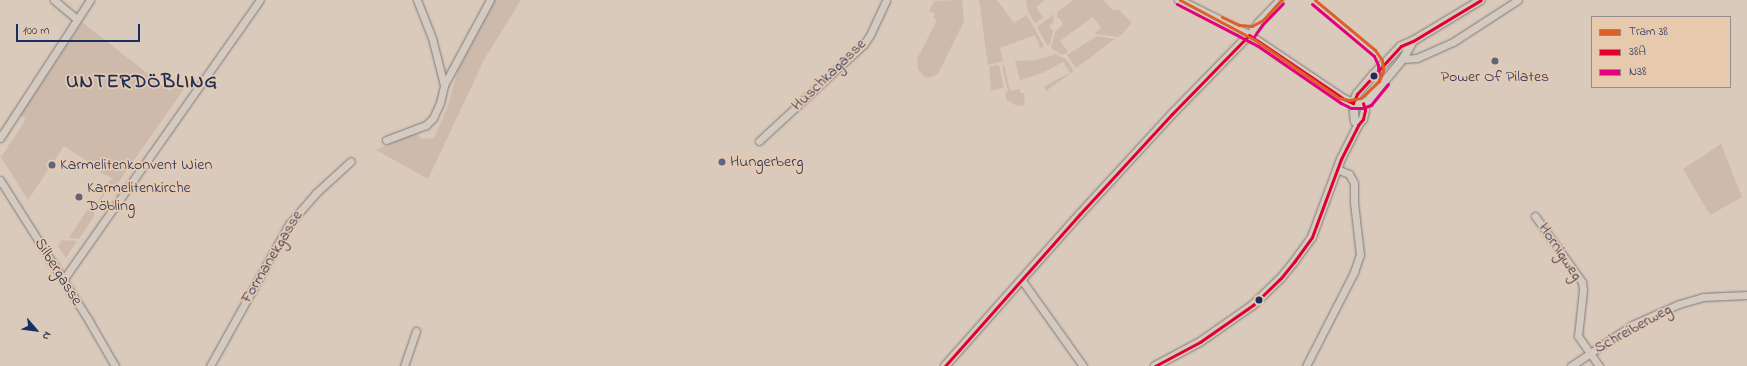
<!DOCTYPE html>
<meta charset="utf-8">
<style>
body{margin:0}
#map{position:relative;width:1747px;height:366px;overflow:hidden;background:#dacabb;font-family:"Indie Flower",sans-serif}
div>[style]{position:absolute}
.green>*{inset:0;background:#cdbaab}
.roads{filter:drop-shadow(0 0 1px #7d7a7c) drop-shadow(0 0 1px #7d7a7c)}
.minor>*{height:7px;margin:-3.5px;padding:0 3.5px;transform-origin:3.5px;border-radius:3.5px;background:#d5cac0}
.tertiary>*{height:8px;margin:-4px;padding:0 4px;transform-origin:4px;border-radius:4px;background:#d5cac0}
.bus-1>*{height:3px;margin:-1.5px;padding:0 1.5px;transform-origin:1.5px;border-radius:1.5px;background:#e4002b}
.bus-2>*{height:3px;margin:-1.5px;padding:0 1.5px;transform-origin:1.5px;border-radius:1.5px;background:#e5007d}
.tram-1>*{height:3px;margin:-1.5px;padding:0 1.5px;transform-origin:1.5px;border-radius:1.5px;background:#dc6028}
.dots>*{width:11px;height:11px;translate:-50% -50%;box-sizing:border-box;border:2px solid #e7c9ae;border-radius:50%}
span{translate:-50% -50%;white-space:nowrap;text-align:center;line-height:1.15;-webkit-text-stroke:3.5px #e7c9ae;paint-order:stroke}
.street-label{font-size:16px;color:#1b2f5e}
.poi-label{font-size:16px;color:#1b2f5e}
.left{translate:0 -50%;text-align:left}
.district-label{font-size:20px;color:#1b2f5e;font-weight:700;letter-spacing:1px}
.legend{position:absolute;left:1591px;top:16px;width:140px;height:72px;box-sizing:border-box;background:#e7c9ae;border:1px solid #958b8e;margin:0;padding:5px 7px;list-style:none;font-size:12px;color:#1b2f5e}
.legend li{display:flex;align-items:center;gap:8px;height:20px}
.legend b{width:20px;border:1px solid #958b8e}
.north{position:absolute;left:16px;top:310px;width:40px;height:40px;-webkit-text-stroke:3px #e7c9ae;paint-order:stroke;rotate:118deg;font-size:11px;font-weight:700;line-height:16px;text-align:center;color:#1b2f5e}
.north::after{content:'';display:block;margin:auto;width:14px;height:18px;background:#1b2f5e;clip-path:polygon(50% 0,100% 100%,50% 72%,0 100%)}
.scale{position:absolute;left:16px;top:24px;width:124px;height:18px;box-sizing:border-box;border:2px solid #1b2f5e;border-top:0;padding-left:5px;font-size:12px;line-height:14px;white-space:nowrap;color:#1b2f5e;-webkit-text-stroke:3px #e7c9ae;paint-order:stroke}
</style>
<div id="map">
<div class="green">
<i style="clip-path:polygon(495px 0,521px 0,485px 58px,428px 179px,376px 150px,412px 134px,418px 135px,422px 139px,434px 138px,447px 108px,458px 70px)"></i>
<i style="clip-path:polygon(962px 0,964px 21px,938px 74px,928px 78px,925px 77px,918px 69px,917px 59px,937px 20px,933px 18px,935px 14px,929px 11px,934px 1px)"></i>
<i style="clip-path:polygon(979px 0,997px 0,1014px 23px,1027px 15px,1043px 44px,1043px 47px,1040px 48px,1035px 35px,1000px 48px,1003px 61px,988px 65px)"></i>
<i style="clip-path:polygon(1026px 0,1045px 0,1036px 7px,1043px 18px,1035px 23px,1028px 12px)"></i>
<i style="clip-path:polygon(1074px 0,1103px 0,1113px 10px,1119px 10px,1132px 23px,1119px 37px,1094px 34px,1101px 28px,1093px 17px,1060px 41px,1068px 52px,1062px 55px,1051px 48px,1055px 32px,1063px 25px,1061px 20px,1057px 17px,1057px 12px)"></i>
<i style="clip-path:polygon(1054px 14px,1053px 23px,1049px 26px,1053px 31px,1050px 44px,1047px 45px,1037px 27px)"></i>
<i style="clip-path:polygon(82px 22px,170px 91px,177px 84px,184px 89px,111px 193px,107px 191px,94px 209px,94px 216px,79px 239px,69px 238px,91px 204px,95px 206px,112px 178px,101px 173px,101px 164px,96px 161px,90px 163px,64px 146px,28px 200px,1px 157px,26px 119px,20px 115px)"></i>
<i style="clip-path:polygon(1097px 36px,1115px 39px,1076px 68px,1067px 55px)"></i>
<i style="clip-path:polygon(1056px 54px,1067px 60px,1072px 68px,1073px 71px,1070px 74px,1046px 91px,1044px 86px,1070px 73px,1063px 62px,1042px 73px,1020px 80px,1015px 61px,1036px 60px)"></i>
<i style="clip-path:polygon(997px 65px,999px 66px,1004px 87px,991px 91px,989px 67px)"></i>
<i style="clip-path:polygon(1004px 65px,1010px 91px,1020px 89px,1021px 93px,1024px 93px,1025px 105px,1017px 106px,1007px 100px,1005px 94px,1008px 91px,1002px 66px)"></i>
<i style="clip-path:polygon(1721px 144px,1742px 197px,1710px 215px,1683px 169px)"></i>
<i style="clip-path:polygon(62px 240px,77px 241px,66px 258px,58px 246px)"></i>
</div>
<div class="roads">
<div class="minor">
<i style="left:54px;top:0;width:30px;rotate:40deg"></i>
<i style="left:417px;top:0;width:41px;rotate:68.5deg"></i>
<i style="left:432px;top:38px;width:49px;rotate:75.7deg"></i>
<i style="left:1249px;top:35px;width:16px;rotate:-55deg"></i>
<i style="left:1258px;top:22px;width:30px;rotate:-46deg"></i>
<i style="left:1403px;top:59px;width:14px;rotate:-4deg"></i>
<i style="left:1417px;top:58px;width:39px;rotate:-24deg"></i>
<i style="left:1453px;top:42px;width:77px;rotate:-32.9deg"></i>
<i style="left:0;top:138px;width:165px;rotate:-56.9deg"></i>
<i style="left:386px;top:140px;width:43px;rotate:-20.6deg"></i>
<i style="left:426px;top:125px;width:10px;rotate:-45deg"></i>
<i style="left:433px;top:118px;width:17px;rotate:-65deg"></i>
<i style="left:440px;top:103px;width:18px;rotate:-77deg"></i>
<i style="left:444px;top:85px;width:97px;rotate:-61.6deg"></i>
<i style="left:759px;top:141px;width:143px;rotate:-42.7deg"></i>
<i style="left:864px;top:44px;width:11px;rotate:-56deg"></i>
<i style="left:870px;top:35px;width:38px;rotate:-65deg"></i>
<i style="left:0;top:180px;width:167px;rotate:57.7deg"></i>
<i style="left:89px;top:321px;width:52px;rotate:60deg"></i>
<i style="left:1535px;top:216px;width:81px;rotate:54.5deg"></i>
<i style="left:1582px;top:282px;width:8px;rotate:83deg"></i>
<i style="left:1583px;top:290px;width:46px;rotate:96.2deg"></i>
<i style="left:1578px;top:336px;width:37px;rotate:55deg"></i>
<i style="left:1021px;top:279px;width:107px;rotate:54.5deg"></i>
<i style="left:63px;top:280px;width:342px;rotate:-54.9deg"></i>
<i style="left:210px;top:366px;width:162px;rotate:-60.9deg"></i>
<i style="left:289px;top:224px;width:41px;rotate:-48.9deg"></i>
<i style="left:316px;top:193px;width:47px;rotate:-42.4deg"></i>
<i style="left:404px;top:366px;width:37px;rotate:-71deg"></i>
<i style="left:1306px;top:366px;width:106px;rotate:-62.9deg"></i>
<i style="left:1354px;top:272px;width:18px;rotate:-71deg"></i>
<i style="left:1360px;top:255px;width:53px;rotate:-96.5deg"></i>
<i style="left:1354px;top:202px;width:19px;rotate:-90deg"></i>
<i style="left:1354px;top:183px;width:10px;rotate:-119deg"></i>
<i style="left:1349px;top:174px;width:13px;rotate:-157deg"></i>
<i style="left:1571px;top:366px;width:73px;rotate:-33.9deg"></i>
<i style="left:1632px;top:325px;width:51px;rotate:-24.1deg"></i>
<i style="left:1679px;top:304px;width:25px;rotate:-16deg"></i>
<i style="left:1703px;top:297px;width:44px;rotate:-2.6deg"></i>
</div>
<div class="tertiary">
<i style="left:1179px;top:0;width:78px;rotate:26.6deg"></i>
<i style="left:1249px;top:35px;width:115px;rotate:34deg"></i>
<i style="left:1344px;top:99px;width:12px;rotate:24deg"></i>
<i style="left:1355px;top:104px;width:8px;rotate:-7deg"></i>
<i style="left:1363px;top:103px;width:5px;rotate:-22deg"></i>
<i style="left:1368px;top:101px;width:55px;rotate:-50.2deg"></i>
<i style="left:1403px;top:59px;width:21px;rotate:-61deg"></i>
<i style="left:1353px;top:103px;width:10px;rotate:-66deg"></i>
<i style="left:1357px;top:94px;width:25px;rotate:-50deg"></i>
<i style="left:1373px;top:75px;width:40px;rotate:-46deg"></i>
<i style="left:1401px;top:46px;width:13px;rotate:-23deg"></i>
<i style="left:1413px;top:41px;width:79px;rotate:-31.1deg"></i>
<i style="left:1353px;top:103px;width:18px;rotate:84deg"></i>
<i style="left:1355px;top:121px;width:5px;rotate:53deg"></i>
<i style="left:945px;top:366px;width:203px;rotate:-48.4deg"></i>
<i style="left:1080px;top:214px;width:136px;rotate:-47.4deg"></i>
<i style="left:1172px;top:114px;width:110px;rotate:-45.7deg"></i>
<i style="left:1155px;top:366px;width:51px;rotate:-28.1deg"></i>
<i style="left:1200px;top:342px;width:65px;rotate:-34.9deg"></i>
<i style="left:1253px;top:305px;width:39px;rotate:-44deg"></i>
<i style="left:1281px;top:278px;width:21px;rotate:-51deg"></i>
<i style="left:1294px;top:262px;width:31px;rotate:-54deg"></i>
<i style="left:1312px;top:237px;width:83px;rotate:-69.6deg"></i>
<i style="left:1341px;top:159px;width:38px;rotate:-63deg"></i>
<i style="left:1358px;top:125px;width:8px;rotate:-50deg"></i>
<i style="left:1363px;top:119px;width:9px;rotate:-77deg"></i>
<i style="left:1365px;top:110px;width:7px;rotate:-106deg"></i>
</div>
</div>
<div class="bus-1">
<i style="left:1249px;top:35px;width:115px;rotate:34deg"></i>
<i style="left:1344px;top:99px;width:10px;rotate:24deg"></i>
<i style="left:1353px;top:103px;width:10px;rotate:-66deg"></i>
<i style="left:1357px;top:94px;width:65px;rotate:-47.5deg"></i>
<i style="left:1401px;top:46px;width:13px;rotate:-23deg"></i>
<i style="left:1413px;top:41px;width:79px;rotate:-31.1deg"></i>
<i style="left:945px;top:366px;width:203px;rotate:-48.4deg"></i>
<i style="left:1080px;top:214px;width:136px;rotate:-47.4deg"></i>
<i style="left:1172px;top:114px;width:110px;rotate:-45.7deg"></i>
<i style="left:1155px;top:366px;width:51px;rotate:-28.1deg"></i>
<i style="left:1200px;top:342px;width:65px;rotate:-34.9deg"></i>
<i style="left:1253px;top:305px;width:39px;rotate:-44deg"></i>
<i style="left:1281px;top:278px;width:21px;rotate:-51deg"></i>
<i style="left:1294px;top:262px;width:31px;rotate:-54deg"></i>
<i style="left:1312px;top:237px;width:83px;rotate:-69.6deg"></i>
<i style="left:1341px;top:159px;width:38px;rotate:-63deg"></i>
<i style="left:1358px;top:125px;width:8px;rotate:-50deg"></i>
<i style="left:1363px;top:119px;width:9px;rotate:-77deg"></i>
<i style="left:1365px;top:110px;width:7px;rotate:-106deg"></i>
</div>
<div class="bus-2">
<i style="left:1177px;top:4px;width:91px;rotate:27.4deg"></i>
<i style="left:1258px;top:46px;width:101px;rotate:34.5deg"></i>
<i style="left:1341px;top:103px;width:11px;rotate:27deg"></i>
<i style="left:1351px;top:108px;width:12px"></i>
<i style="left:1363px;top:108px;width:9px;rotate:-21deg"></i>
<i style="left:1371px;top:105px;width:27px;rotate:-51deg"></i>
<i style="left:1312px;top:4px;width:81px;rotate:40deg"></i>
<i style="left:1374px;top:56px;width:10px;rotate:66deg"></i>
<i style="left:1378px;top:65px;width:16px;rotate:86deg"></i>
<i style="left:1253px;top:38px;width:16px;rotate:-55deg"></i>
<i style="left:1262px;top:25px;width:30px;rotate:-46deg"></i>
</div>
<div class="tram-1">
<i style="left:1180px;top:0;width:85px;rotate:28.1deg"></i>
<i style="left:1255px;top:40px;width:102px;rotate:34.6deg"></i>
<i style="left:1339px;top:98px;width:10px;rotate:11deg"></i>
<i style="left:1349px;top:100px;width:12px;rotate:-9deg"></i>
<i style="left:1361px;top:98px;width:25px;rotate:-43deg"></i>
<i style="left:1379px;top:81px;width:11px;rotate:-68deg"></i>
<i style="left:1383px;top:71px;width:11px;rotate:-95deg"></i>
<i style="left:1382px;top:60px;width:12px;rotate:-125deg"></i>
<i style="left:1375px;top:50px;width:78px;rotate:-140.2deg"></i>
<i style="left:1222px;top:17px;width:19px;rotate:25deg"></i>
<i style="left:1239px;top:25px;width:13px;rotate:4deg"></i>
<i style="left:1252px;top:26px;width:13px;rotate:-29deg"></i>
<i style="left:1263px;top:20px;width:27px;rotate:-48deg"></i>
</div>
<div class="dots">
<i style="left:1495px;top:61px;background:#5e657f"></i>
<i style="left:1374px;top:76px;background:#1b2f5e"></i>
<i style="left:722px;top:162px;background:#5e657f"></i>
<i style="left:52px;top:165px;background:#5e657f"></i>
<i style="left:79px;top:197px;background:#5e657f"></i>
<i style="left:1259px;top:300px;background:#1b2f5e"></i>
</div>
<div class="street-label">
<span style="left:829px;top:75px;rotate:-44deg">Huschkagasse</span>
<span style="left:1560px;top:252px;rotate:56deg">Hornigweg</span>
<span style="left:272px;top:257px;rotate:-59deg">Formanekgasse</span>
<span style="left:58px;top:272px;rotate:58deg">Silbergasse</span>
<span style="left:1633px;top:329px;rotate:-29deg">Schreiberweg</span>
</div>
<div class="poi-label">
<span style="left:1495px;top:77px">Power Of Pilates</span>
<span class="left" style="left:730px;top:162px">Hungerberg</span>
<span class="left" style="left:60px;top:165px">Karmelitenkonvent Wien</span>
<span class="left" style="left:87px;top:197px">Karmelitenkirche<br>Döbling</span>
</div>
<div class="district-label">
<span style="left:142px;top:82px">UNTERDÖBLING</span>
</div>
<ul class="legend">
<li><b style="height:5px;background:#dc6028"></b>Tram 38</li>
<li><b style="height:5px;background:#e4002b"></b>38A</li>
<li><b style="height:5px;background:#e5007d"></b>N38</li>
</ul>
<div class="north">N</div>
<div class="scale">100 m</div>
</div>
